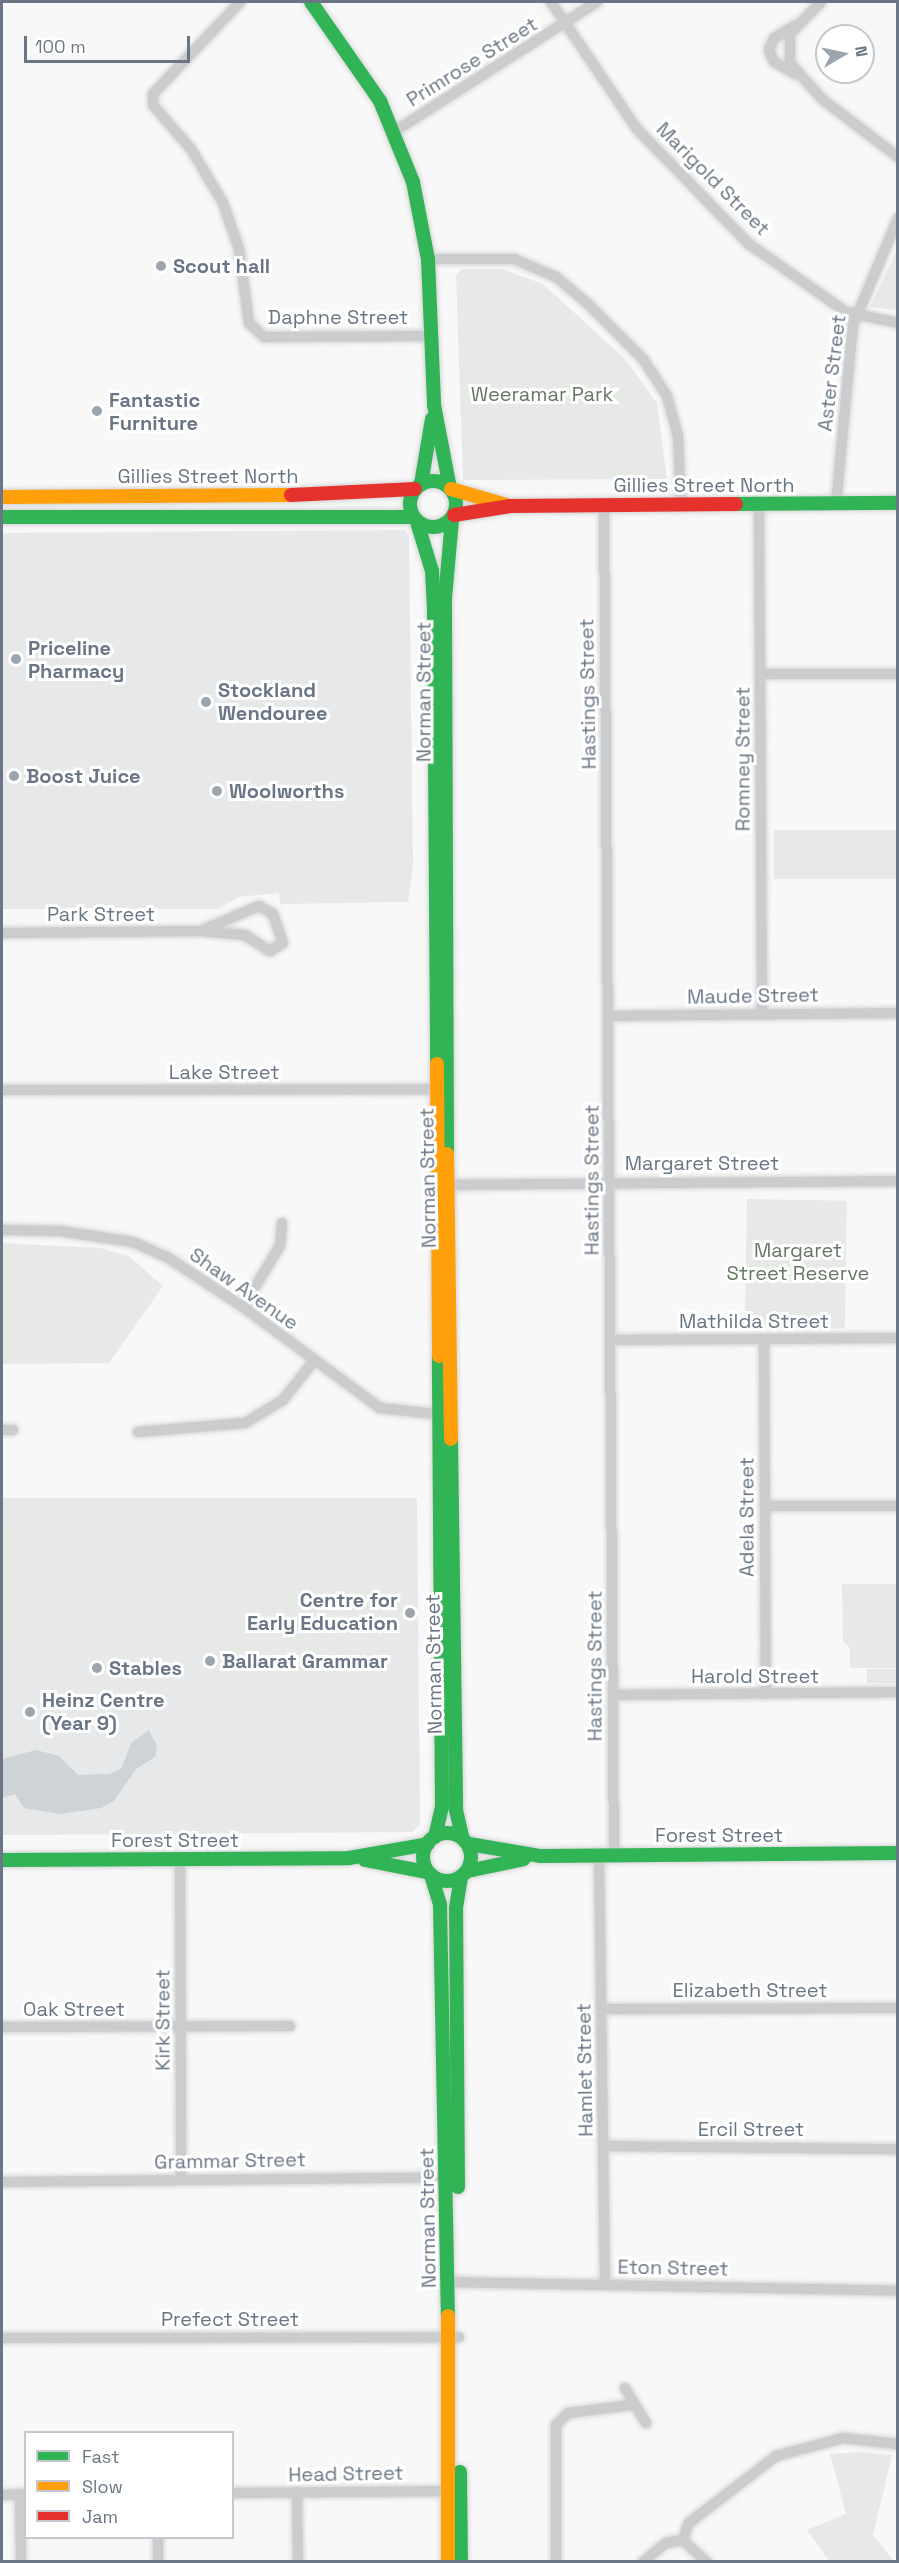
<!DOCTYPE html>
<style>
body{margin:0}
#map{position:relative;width:899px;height:2563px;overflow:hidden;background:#f8f8f8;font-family:"Space Grotesk",sans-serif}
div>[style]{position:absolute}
.built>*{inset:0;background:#e6e8e9}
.green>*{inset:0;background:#e6e9e5;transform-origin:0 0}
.water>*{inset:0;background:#cdd3d6}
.roads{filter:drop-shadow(0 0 2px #d5d5d6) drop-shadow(0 0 2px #d5d5d6)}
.street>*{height:10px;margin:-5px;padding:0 5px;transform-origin:5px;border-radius:5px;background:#cbcccd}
.fast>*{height:14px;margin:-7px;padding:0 7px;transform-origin:7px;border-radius:7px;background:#30b455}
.fast>.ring{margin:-7px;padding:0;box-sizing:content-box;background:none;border:14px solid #30b455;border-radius:50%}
.slow>*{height:14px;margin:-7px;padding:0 7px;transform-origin:7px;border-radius:7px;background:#ff9f0a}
.jam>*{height:14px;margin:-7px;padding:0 7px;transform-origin:7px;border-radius:7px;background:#e5322d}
.dots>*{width:16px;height:16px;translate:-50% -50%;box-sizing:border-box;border:3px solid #fff;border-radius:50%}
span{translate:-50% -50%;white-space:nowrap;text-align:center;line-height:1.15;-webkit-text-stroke:6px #fff;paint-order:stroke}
.street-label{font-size:20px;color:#6a7685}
.poi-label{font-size:20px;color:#6a7685;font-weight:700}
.left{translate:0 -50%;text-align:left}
.right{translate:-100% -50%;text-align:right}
.park-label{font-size:20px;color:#667864}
.frame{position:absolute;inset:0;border:3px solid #6a7685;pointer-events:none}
.legend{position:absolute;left:24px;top:2431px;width:210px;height:108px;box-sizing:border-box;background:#fff;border:2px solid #c3c8ce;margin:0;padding:8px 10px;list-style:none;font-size:18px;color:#6a7685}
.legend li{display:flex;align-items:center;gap:12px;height:30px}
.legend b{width:30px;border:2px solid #c3c8ce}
.north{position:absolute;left:815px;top:24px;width:60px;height:60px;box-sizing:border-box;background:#fff;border:2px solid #c3c8ce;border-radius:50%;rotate:81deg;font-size:16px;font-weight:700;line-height:24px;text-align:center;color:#6a7685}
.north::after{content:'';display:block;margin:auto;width:21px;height:27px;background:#9ca4ad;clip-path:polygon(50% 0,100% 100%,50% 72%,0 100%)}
.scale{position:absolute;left:24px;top:36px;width:166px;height:27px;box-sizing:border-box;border:3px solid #6a7685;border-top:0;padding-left:8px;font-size:18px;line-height:21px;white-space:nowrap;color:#6a7685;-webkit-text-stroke:4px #fff;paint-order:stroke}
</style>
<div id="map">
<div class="built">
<i style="clip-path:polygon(405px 530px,409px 537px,413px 866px,408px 902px,280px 904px,279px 893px,238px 897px,218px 909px,2px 909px,2px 533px)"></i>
<i style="clip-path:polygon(2px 1498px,417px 1498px,420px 1824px,412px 1832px,2px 1835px)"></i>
<i style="clip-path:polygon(842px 1584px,897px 1584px,897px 1668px,850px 1668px,850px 1648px,843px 1641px)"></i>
</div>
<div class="green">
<i style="clip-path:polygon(897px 250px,897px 310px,870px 307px)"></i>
<i style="clip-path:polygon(462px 269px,503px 269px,543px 284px,625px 359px,657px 403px,667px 479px,463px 480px,456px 275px)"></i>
<i style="left:897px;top:830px;width:49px;height:123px;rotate:90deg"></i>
<i style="left:747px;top:1199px;width:100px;height:128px;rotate:1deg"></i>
<i style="clip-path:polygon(2px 1243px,100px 1248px,129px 1256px,163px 1286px,109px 1363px,2px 1364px)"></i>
<i style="left:201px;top:1521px;width:107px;height:199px;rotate:89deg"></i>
<i style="clip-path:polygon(evenodd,383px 1522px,383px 1664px,363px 1665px,363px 1687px,383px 1714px,391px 1740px,390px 1763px,356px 1803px,319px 1818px,256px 1813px,210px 1792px,198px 1771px,197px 1736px,207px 1702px,233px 1683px,232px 1670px,220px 1670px,219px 1523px,383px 1522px,358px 1666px,358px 1683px,333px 1671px,304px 1668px,237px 1679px,237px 1669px,358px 1666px)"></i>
<i style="left:203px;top:1629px;width:17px;height:201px;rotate:90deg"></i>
<i style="clip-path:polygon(26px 1649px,157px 1649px,157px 1653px,26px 1655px)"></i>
<i style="left:897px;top:1669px;width:14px;height:30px;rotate:90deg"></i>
<i style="clip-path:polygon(858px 2452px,892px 2455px,873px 2535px,894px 2561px,829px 2561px,807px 2530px,846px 2514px,830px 2454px)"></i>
</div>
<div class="water">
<i style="clip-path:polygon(149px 1730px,157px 1746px,155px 1757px,136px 1769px,114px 1801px,101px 1808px,60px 1814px,24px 1808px,15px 1794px,2px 1798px,2px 1759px,36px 1750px,59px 1756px,78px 1775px,109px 1774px,121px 1769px,132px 1742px)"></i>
</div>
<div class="roads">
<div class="street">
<i style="left:240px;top:2px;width:127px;rotate:133.4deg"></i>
<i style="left:153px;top:94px;width:11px;rotate:90deg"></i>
<i style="left:153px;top:105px;width:58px;rotate:49.2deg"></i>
<i style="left:191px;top:149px;width:63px;rotate:59.3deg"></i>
<i style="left:223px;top:203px;width:49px;rotate:70.8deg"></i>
<i style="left:239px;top:249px;width:75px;rotate:82.3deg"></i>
<i style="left:249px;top:323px;width:21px;rotate:43deg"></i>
<i style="left:264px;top:337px;width:169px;rotate:-0.3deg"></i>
<i style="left:551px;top:2px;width:153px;rotate:55.9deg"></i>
<i style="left:637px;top:129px;width:161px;rotate:45.8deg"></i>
<i style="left:749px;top:244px;width:118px;rotate:35deg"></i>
<i style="left:846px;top:312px;width:53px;rotate:11.9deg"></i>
<i style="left:821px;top:2px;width:45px;rotate:134.1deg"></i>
<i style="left:790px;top:34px;width:29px;rotate:90deg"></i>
<i style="left:790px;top:63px;width:48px;rotate:48.4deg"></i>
<i style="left:822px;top:99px;width:96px;rotate:37.3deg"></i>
<i style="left:796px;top:25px;width:26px;rotate:149deg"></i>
<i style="left:774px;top:38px;width:13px;rotate:113deg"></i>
<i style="left:769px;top:50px;width:13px;rotate:67deg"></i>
<i style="left:774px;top:62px;width:25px;rotate:29deg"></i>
<i style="left:395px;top:131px;width:240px;rotate:-32.6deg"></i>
<i style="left:428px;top:259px;width:86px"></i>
<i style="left:514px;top:259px;width:46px;rotate:23.2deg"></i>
<i style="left:556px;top:277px;width:40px;rotate:40deg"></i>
<i style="left:587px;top:303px;width:79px;rotate:45deg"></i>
<i style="left:643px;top:359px;width:44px;rotate:57deg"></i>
<i style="left:667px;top:396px;width:41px;rotate:74.6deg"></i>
<i style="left:678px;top:436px;width:69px;rotate:87.5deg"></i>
<i style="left:604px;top:504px;width:1351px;rotate:89.58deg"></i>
<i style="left:759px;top:504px;width:509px;rotate:89.66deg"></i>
<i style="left:836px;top:504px;width:180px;rotate:-84.6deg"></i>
<i style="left:853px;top:325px;width:116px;rotate:-67.2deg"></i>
<i style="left:760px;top:674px;width:138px"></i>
<i style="left:2px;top:933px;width:198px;rotate:-0.6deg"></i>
<i style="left:200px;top:931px;width:45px;rotate:5.1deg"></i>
<i style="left:245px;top:935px;width:30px;rotate:33deg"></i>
<i style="left:270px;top:951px;width:15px;rotate:-32deg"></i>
<i style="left:283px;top:943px;width:31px;rotate:-109deg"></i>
<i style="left:273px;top:914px;width:16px;rotate:-150deg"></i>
<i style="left:259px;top:906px;width:64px;rotate:157deg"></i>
<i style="left:609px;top:1016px;width:289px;rotate:-0.6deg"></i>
<i style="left:2px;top:1090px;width:440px;rotate:-0.1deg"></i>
<i style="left:441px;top:1185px;width:457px;rotate:-0.5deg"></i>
<i style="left:2px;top:1230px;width:58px;rotate:1deg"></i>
<i style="left:60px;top:1231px;width:74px;rotate:8.6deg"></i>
<i style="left:133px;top:1242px;width:37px;rotate:24deg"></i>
<i style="left:167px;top:1257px;width:91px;rotate:33.3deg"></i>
<i style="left:243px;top:1307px;width:170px;rotate:36.4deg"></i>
<i style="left:380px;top:1408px;width:66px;rotate:6.1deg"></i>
<i style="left:243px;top:1307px;width:71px;rotate:-58.8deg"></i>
<i style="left:280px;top:1246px;width:23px;rotate:-85deg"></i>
<i style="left:764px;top:1339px;width:355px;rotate:89.7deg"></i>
<i style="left:611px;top:1340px;width:287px;rotate:-0.4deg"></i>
<i style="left:2px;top:1430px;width:11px"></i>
<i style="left:138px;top:1432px;width:107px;rotate:-4.8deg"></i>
<i style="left:245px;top:1423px;width:44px;rotate:-31.2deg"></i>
<i style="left:283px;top:1400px;width:48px;rotate:-51.7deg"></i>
<i style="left:765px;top:1506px;width:133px"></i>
<i style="left:613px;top:1695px;width:285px;rotate:-0.6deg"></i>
<i style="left:599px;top:1855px;width:429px;rotate:89.2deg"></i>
<i style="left:180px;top:1860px;width:320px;rotate:89.8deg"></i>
<i style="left:602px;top:2009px;width:296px;rotate:-0.2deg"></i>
<i style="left:2px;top:2027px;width:288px;rotate:-0.2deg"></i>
<i style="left:604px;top:2146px;width:294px;rotate:0.6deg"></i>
<i style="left:2px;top:2182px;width:453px;rotate:-0.6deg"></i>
<i style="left:449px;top:2282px;width:449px;rotate:1.1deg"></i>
<i style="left:2px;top:2338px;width:457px;rotate:-0.1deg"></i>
<i style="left:625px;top:2388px;width:41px;rotate:59deg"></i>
<i style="left:297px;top:2492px;width:70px;rotate:89.2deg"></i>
<i style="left:232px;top:2493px;width:222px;rotate:-0.5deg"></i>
<i style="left:20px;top:2494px;width:68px;rotate:89.2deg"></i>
<i style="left:2px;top:2495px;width:23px;rotate:-2deg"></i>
<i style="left:158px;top:2538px;width:24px;rotate:90deg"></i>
<i style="left:683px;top:2540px;width:33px;rotate:43deg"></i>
<i style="left:556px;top:2562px;width:137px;rotate:-90deg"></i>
<i style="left:556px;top:2425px;width:17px;rotate:-45deg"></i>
<i style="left:568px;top:2413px;width:64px;rotate:-7.2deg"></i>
<i style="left:643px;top:2562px;width:30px;rotate:-40deg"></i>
<i style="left:666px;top:2543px;width:17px;rotate:-10deg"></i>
<i style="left:683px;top:2540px;width:18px;rotate:-71deg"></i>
<i style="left:689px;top:2523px;width:110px;rotate:-37.6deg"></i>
<i style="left:776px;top:2456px;width:69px;rotate:-15deg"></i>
<i style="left:843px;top:2438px;width:55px;rotate:6.2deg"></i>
</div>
<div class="fast">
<i style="left:311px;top:2px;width:121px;rotate:55.1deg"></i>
<i style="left:380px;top:101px;width:87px;rotate:67.8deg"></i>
<i style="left:413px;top:182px;width:78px;rotate:79deg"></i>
<i style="left:428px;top:259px;width:146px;rotate:87.6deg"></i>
<i style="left:434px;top:405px;width:85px;rotate:79.1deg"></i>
<i class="ring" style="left:410px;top:481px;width:32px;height:32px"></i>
<i style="left:421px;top:484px;width:66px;rotate:-80.4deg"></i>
<i style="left:736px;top:504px;width:162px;rotate:-0.4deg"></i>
<i style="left:2px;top:517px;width:411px"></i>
<i style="left:417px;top:522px;width:51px;rotate:73deg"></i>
<i style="left:432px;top:571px;width:39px;rotate:87deg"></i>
<i style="left:434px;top:610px;width:454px;rotate:89.6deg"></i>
<i style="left:447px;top:1154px;width:556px;rotate:-90.21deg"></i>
<i style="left:445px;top:598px;width:79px;rotate:-84.9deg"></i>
<i style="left:451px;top:1439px;width:371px;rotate:89.2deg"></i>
<i style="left:456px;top:1810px;width:28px;rotate:77deg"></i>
<i class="ring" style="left:423px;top:1833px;width:34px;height:34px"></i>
<i style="left:435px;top:1837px;width:31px;rotate:-77deg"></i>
<i style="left:442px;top:1807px;width:451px;rotate:-90.4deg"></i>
<i style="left:469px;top:1844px;width:73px;rotate:9.5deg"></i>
<i style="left:541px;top:1856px;width:357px;rotate:-0.5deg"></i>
<i style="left:2px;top:1860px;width:347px;rotate:-0.3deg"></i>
<i style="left:349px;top:1858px;width:80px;rotate:-10deg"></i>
<i style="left:365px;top:1860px;width:63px;rotate:11deg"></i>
<i style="left:468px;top:1871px;width:57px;rotate:-12.1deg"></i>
<i style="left:431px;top:1875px;width:31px;rotate:73deg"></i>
<i style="left:440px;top:1905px;width:411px;rotate:88.9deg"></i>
<i style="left:458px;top:2187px;width:279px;rotate:-90.4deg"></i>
<i style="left:456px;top:1908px;width:32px;rotate:-81deg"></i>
<i style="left:460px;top:2472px;width:90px;rotate:89.4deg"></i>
</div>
<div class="slow">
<i style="left:451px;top:489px;width:61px;rotate:16.1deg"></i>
<i style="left:2px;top:497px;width:289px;rotate:-0.4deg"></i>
<i style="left:437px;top:1064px;width:292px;rotate:89.6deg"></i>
<i style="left:447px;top:1154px;width:285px;rotate:89.2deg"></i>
<i style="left:448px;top:2316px;width:246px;rotate:90deg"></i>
</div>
<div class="jam">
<i style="left:291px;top:495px;width:124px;rotate:-2.8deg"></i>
<i style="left:454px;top:515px;width:57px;rotate:-9.1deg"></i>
<i style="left:510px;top:506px;width:226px;rotate:-0.5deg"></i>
</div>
</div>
<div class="dots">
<i style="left:161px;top:266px;background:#9ca4ad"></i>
<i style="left:97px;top:411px;background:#9ca4ad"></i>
<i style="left:16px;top:659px;background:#9ca4ad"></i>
<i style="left:206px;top:702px;background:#9ca4ad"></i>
<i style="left:14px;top:776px;background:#9ca4ad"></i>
<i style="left:217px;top:791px;background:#9ca4ad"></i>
<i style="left:410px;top:1613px;background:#9ca4ad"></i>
<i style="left:210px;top:1661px;background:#9ca4ad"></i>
<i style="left:97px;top:1668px;background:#9ca4ad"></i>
<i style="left:30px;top:1712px;background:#9ca4ad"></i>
</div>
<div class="street-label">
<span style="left:472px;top:62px;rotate:-32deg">Primrose Street</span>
<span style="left:713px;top:179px;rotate:45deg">Marigold Street</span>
<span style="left:338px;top:317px">Daphne Street</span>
<span style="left:832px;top:373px;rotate:-83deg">Aster Street</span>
<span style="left:208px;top:476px">Gillies Street North</span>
<span style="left:704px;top:485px">Gillies Street North</span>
<span style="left:424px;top:692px;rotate:-90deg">Norman Street</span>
<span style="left:588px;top:694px;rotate:-91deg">Hastings Street</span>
<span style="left:743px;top:759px;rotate:-90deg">Romney Street</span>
<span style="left:101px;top:914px">Park Street</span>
<span style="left:753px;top:996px;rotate:-1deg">Maude Street</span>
<span style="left:224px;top:1072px">Lake Street</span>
<span style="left:702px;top:1163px">Margaret Street</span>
<span style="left:428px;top:1178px;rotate:-91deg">Norman Street</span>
<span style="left:592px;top:1180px;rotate:-90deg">Hastings Street</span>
<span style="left:244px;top:1289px;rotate:35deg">Shaw Avenue</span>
<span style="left:754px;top:1321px">Mathilda Street</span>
<span style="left:747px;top:1517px;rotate:-90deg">Adela Street</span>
<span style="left:434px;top:1664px;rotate:-91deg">Norman Street</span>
<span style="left:595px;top:1666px;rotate:-90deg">Hastings Street</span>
<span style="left:755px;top:1676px">Harold Street</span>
<span style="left:719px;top:1835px">Forest Street</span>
<span style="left:175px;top:1840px">Forest Street</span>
<span style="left:750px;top:1990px">Elizabeth Street</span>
<span style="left:74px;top:2009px">Oak Street</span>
<span style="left:163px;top:2020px;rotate:-90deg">Kirk Street</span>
<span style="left:585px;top:2070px;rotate:-91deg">Hamlet Street</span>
<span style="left:751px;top:2129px">Ercil Street</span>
<span style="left:230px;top:2161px;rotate:-1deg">Grammar Street</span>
<span style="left:428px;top:2218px;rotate:-91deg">Norman Street</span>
<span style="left:673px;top:2268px;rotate:1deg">Eton Street</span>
<span style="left:230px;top:2319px">Prefect Street</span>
<span style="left:346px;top:2474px;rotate:-1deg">Head Street</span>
</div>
<div class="poi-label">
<span class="left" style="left:173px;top:266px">Scout hall</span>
<span class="left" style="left:109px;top:412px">Fantastic<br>Furniture</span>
<span class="left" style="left:28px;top:660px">Priceline<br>Pharmacy</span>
<span class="left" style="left:218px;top:702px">Stockland<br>Wendouree</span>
<span class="left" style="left:26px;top:776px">Boost Juice</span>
<span class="left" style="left:229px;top:791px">Woolworths</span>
<span class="right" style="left:398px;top:1612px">Centre for<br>Early Education</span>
<span class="left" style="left:222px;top:1661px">Ballarat Grammar</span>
<span class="left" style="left:109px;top:1668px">Stables</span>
<span class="left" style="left:42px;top:1712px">Heinz Centre<br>(Year 9)</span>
</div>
<div class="park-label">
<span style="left:542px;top:394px">Weeramar Park</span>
<span style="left:798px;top:1262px">Margaret<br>Street Reserve</span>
</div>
<div class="frame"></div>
<ul class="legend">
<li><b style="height:8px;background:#30b455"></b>Fast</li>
<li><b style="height:8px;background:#ff9f0a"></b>Slow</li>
<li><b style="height:8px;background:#e5322d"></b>Jam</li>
</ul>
<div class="north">N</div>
<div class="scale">100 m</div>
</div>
